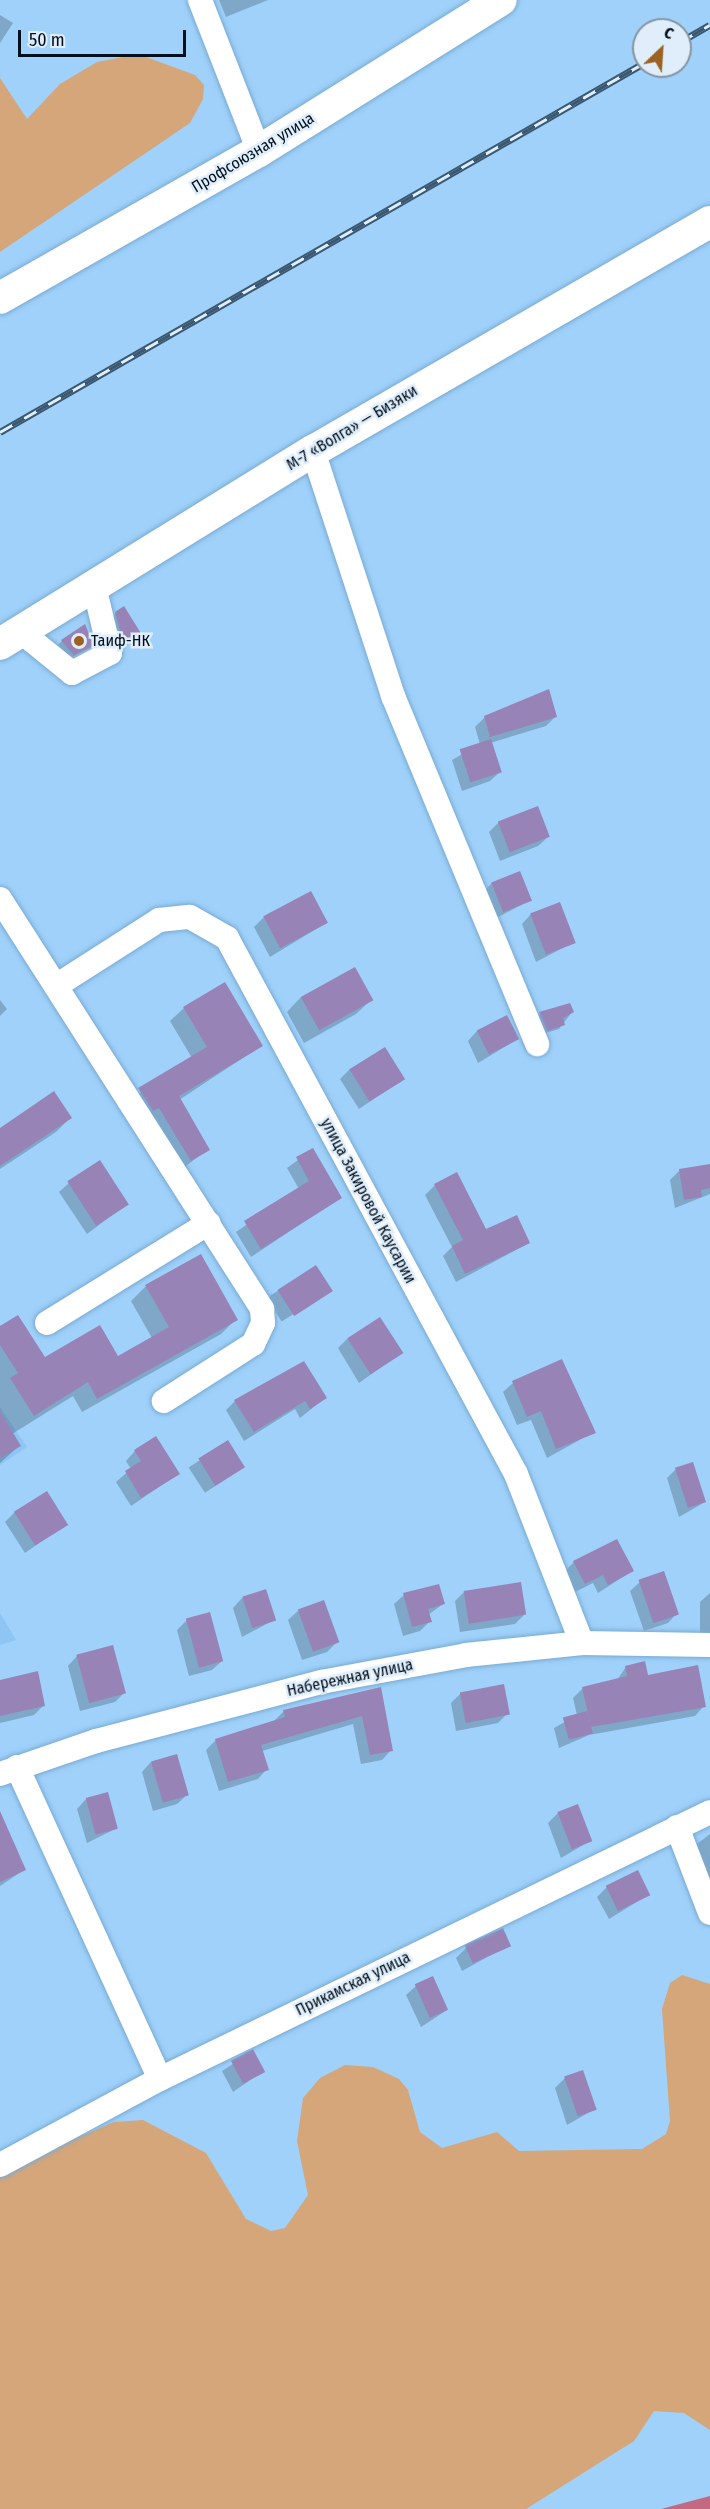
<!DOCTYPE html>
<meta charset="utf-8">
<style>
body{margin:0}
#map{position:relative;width:710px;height:2509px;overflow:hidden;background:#9fd1fa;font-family:"Fira Sans Condensed",sans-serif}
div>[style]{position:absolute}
.built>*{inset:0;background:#8dc6f4}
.green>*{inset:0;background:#d5a67a}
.water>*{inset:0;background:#c46982}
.shadow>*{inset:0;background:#0003;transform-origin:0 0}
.building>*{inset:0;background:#9883b6;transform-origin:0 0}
.roads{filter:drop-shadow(0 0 2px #79aad2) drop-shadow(0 0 2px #79aad2)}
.minor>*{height:24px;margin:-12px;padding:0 12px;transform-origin:12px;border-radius:12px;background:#fff}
.major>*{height:32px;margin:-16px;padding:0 16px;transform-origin:16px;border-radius:16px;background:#fff}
.rail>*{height:7px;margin-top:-3.5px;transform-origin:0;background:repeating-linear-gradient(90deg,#dfeefa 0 14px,#3b576f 0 28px);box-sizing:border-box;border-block:2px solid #3b576f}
.dots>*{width:16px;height:16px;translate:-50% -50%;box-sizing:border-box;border:3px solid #dfeefa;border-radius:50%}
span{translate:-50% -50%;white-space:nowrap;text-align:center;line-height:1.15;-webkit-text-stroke:5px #dfeefa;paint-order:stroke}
.street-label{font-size:16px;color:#000f1c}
.poi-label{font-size:16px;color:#000f1c}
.left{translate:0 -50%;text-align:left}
.north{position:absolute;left:632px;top:18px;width:60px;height:60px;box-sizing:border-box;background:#dfeefa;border:2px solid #8695a1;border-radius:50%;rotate:25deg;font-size:16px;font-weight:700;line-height:24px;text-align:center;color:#000f1c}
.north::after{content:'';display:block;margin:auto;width:21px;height:27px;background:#9c6222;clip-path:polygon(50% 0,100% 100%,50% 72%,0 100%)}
.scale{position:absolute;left:18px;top:30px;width:168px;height:27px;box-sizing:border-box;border:3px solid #000f1c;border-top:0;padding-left:8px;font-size:18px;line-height:21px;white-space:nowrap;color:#000f1c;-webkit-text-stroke:4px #dfeefa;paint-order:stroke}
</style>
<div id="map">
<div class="built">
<i style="clip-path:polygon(0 1407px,27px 1447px,0 1465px)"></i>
<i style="clip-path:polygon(0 1613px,16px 1640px,0 1645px)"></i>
</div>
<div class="green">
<i style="clip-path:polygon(138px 54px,195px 75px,204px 85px,203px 99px,190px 123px,0 252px,0 78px,27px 119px,60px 84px,97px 62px)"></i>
<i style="clip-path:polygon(682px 1975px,710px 1984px,710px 2430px,684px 2413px,654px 2411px,634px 2441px,526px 2509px,0 2509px,0 2171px,114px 2122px,143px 2120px,206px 2153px,246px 2219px,271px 2231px,285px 2228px,308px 2195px,297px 2141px,303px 2098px,320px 2078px,345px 2065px,373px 2067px,399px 2079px,408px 2090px,420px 2132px,442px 2148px,497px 2132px,519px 2151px,642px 2149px,666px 2134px,670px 2121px,662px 2009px,670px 1983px)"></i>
</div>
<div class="water">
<i style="clip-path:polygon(710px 2496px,710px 2509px,661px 2509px)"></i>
</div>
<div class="shadow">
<i style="clip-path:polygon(219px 0,268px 0,226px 17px)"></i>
<i style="clip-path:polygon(0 15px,13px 23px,0 43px)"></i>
<i style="clip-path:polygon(116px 613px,140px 635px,115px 654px,106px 623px)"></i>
<i style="clip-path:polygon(62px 641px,92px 645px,69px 659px,58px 645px)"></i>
<i style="clip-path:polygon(556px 716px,546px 726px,490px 743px,500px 772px,490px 781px,462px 791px,452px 760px,480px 744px,475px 727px,485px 717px)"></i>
<i style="clip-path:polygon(499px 822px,548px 837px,538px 846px,500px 861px,489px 832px)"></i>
<i style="clip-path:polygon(492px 883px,530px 900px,493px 920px,482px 893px)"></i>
<i style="clip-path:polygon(531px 914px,574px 942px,536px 962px,522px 924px)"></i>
<i style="clip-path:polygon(264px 917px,326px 923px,270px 957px,254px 927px)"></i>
<i style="clip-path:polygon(301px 997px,371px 1000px,356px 1014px,304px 1043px,287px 1012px)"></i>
<i style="clip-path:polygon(0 1000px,7px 1009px,0 1016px)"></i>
<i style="clip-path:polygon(184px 1008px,261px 1046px,179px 1100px,208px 1149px,177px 1173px,125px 1103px,192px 1058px,170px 1021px)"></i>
<i style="clip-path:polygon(572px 1012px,559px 1029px,542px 1034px,536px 1018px,540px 1014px)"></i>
<i style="clip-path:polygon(477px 1031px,518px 1039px,478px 1063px,468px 1041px)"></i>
<i style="clip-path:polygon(350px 1069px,403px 1079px,359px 1109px,340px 1079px)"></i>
<i style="clip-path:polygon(70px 1118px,56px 1132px,0 1169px,0 1130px)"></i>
<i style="clip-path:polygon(312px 1150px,340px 1198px,251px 1257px,236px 1232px,299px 1189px,287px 1168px)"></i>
<i style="clip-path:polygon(710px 1165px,710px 1194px,675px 1208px,670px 1180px,680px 1170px)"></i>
<i style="clip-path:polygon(69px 1183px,127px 1204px,87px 1234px,59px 1192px)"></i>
<i style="clip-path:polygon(435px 1185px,486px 1231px,529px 1243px,456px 1282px,443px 1256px,452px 1247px,425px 1195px)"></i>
<i style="left:316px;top:1267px;width:28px;height:58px;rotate:58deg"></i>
<i style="clip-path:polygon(146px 1286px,236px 1319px,221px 1334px,82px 1412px,73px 1396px,12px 1434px,19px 1446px,0 1463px,0 1325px,44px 1359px,117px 1358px,152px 1338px,131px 1301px)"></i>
<i style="clip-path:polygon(347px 1339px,401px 1353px,359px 1383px,338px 1348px)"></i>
<i style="clip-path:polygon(513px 1383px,594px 1432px,547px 1458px,531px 1420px,517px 1425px,503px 1392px)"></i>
<i style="clip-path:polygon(325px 1398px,300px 1418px,295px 1409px,244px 1441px,226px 1410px,235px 1401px)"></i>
<i style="left:228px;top:1442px;width:30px;height:47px;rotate:57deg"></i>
<i style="clip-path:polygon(135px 1451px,178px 1474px,131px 1506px,116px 1482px,131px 1469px,126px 1461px)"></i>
<i style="clip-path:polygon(676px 1469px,705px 1502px,679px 1517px,667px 1478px)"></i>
<i style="clip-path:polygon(15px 1512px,66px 1524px,25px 1553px,5px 1522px)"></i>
<i style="clip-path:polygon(574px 1562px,632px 1571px,598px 1593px,593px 1583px,575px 1592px,564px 1572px)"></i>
<i style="clip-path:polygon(640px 1582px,677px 1613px,668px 1623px,644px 1631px,630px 1591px)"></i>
<i style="clip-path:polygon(465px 1591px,524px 1615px,515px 1624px,460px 1632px,455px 1601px)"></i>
<i style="clip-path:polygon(710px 1593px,710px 1637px,700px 1637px,700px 1602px)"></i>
<i style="clip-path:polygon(404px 1595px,443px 1604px,428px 1615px,430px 1621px,420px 1631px,403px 1636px,394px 1604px)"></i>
<i style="clip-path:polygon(242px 1598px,274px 1620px,242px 1637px,233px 1608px)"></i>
<i style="clip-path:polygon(298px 1611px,337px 1642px,327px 1652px,302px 1660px,288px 1620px)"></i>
<i style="clip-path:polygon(187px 1620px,222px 1661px,212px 1670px,189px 1676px,177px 1630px)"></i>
<i style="clip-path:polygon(77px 1656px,125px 1692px,115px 1702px,80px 1711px,68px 1666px)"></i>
<i style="clip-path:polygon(626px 1667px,704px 1706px,695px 1716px,589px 1735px,559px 1748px,554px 1728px,577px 1715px,573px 1698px,583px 1688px,617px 1680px)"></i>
<i style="clip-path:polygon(0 1681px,44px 1705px,34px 1715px,0 1723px)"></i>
<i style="clip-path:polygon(379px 1689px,391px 1750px,382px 1760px,361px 1764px,353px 1724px,262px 1751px,267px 1769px,258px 1779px,219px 1791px,206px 1750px,216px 1740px,274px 1721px,284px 1711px)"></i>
<i style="clip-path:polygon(461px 1693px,508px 1713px,498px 1723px,456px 1731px,451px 1703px)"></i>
<i style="clip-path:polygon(151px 1762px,187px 1795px,177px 1804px,153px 1811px,142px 1772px)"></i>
<i style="clip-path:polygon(86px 1799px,117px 1828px,87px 1843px,77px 1809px)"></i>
<i style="clip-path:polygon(558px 1813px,590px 1841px,561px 1858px,548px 1823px)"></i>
<i style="clip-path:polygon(0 1828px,24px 1870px,0 1886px)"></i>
<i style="clip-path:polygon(710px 1834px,710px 1878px,705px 1880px,693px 1847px)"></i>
<i style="clip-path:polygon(607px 1887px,648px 1895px,609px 1919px,597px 1897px)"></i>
<i style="clip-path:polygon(509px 1945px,462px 1971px,456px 1958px,466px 1948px)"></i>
<i style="clip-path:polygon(416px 1986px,447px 2010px,421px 2027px,406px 1995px)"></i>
<i style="clip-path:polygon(253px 2051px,263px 2071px,233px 2092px,222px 2071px)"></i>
<i style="clip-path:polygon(565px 2078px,595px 2109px,567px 2125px,555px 2088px)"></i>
</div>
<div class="building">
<i style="clip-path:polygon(124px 606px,142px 635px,124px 646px,115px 612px)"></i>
<i style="clip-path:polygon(85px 624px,94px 646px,74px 656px,61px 640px)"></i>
<i style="clip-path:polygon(549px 689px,557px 717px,490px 737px,484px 716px)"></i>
<i style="left:491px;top:739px;width:35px;height:33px;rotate:72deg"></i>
<i style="left:538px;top:806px;width:33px;height:43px;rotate:69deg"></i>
<i style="left:520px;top:871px;width:32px;height:31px;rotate:68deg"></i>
<i style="left:311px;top:891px;width:36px;height:54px;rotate:62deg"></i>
<i style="left:560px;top:902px;width:44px;height:32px;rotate:69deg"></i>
<i style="left:355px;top:967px;width:38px;height:62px;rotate:61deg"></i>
<i style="clip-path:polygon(225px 982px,263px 1046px,179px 1096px,210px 1150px,191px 1161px,159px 1108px,153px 1111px,138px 1088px,207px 1047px,183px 1007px)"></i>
<i style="clip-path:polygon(570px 1003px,574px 1012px,563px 1018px,565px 1025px,547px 1031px,539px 1012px)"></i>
<i style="left:507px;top:1015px;width:27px;height:34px;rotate:63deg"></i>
<i style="left:385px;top:1047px;width:38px;height:42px;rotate:58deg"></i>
<i style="clip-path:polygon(54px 1091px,72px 1118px,0 1166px,0 1128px)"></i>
<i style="clip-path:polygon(313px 1148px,342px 1198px,261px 1249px,244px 1221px,309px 1181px,296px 1157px)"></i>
<i style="left:100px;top:1160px;width:53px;height:39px;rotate:57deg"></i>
<i style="clip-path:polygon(710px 1164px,710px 1188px,701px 1190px,702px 1197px,684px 1200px,679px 1169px)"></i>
<i style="clip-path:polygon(457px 1172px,486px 1229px,517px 1215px,530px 1243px,465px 1274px,452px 1246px,463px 1240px,434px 1184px)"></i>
<i style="clip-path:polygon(201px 1254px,238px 1320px,97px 1399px,88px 1382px,34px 1416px,10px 1378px,18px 1373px,0 1345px,0 1326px,18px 1315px,45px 1357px,100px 1325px,118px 1356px,169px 1327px,145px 1285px)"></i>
<i style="left:316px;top:1265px;width:31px;height:46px;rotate:57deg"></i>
<i style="left:380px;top:1317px;width:43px;height:39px;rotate:57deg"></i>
<i style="clip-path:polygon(562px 1359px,596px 1433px,556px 1449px,541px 1411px,527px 1417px,512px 1381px)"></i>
<i style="clip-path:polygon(304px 1361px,327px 1398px,310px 1409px,305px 1401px,254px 1432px,234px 1400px)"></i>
<i style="clip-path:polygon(0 1411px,21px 1446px,0 1458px)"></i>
<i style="clip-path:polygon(156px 1436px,180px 1474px,141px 1498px,125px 1471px,141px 1461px,134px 1450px)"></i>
<i style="left:228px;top:1440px;width:32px;height:35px;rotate:58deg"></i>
<i style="left:693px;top:1462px;width:42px;height:19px;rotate:72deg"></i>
<i style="left:47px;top:1491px;width:40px;height:39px;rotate:58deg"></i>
<i style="clip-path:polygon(617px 1539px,634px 1571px,608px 1585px,603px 1575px,585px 1584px,573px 1561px)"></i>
<i style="left:664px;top:1571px;width:46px;height:27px;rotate:71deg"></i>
<i style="left:521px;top:1582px;width:33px;height:58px;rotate:81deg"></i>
<i style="clip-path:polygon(439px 1584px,445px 1604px,428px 1609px,432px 1622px,412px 1627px,403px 1593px)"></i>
<i style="left:266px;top:1589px;width:33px;height:25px;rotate:72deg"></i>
<i style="left:324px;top:1600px;width:45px;height:28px;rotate:70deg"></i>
<i style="left:210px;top:1612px;width:51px;height:25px;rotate:75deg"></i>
<i style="left:113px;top:1645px;width:50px;height:38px;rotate:75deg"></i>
<i style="clip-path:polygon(645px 1661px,648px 1675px,698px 1665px,706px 1707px,591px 1727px,582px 1687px,627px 1676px,625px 1666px)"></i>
<i style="clip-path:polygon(38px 1671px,45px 1706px,0 1716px,0 1680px)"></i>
<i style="left:504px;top:1684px;width:31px;height:45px;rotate:79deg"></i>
<i style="clip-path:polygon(381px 1687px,393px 1751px,370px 1755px,362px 1716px,261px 1745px,269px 1770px,228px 1782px,215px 1739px,285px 1717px,283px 1710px)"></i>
<i style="left:587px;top:1711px;width:23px;height:25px;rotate:75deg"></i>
<i style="left:177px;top:1754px;width:43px;height:27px;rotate:74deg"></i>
<i style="left:108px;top:1792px;width:38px;height:23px;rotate:75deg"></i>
<i style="left:578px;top:1804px;width:40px;height:22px;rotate:69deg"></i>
<i style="clip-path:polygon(0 1811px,26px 1870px,0 1882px)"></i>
<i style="left:638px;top:1870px;width:28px;height:36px;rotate:64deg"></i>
<i style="left:503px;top:1928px;width:20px;height:42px;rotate:66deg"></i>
<i style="left:433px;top:1976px;width:37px;height:20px;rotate:66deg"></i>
<i style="left:253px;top:2049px;width:26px;height:25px;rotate:62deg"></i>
<i style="left:583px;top:2070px;width:42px;height:20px;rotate:71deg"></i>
</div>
<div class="roads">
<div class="minor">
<i style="left:200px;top:0;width:162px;rotate:68.7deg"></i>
<i style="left:313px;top:451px;width:258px;rotate:71.9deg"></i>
<i style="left:393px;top:696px;width:377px;rotate:67.5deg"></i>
<i style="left:20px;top:631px;width:67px;rotate:38.9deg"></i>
<i style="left:72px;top:673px;width:43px;rotate:-27.8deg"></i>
<i style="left:110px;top:653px;width:69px;rotate:-103.4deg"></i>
<i style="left:0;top:899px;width:487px;rotate:57.4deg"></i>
<i style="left:262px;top:1309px;width:14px;rotate:86deg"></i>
<i style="left:263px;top:1323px;width:23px;rotate:115deg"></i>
<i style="left:253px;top:1344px;width:106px;rotate:147.4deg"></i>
<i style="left:59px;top:984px;width:119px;rotate:-32.6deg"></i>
<i style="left:159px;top:920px;width:31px;rotate:-6deg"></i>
<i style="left:190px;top:917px;width:43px;rotate:29.6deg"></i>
<i style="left:227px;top:938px;width:609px;rotate:61.67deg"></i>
<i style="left:516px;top:1474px;width:181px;rotate:68.7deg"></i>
<i style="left:47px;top:1323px;width:190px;rotate:-31.7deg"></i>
<i style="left:17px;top:1767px;width:343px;rotate:65.4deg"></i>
<i style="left:0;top:1774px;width:102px;rotate:-19deg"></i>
<i style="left:96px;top:1741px;width:233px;rotate:-14.7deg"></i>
<i style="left:321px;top:1682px;width:147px;rotate:-10.5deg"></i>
<i style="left:466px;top:1655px;width:117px;rotate:-5.9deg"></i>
<i style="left:582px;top:1643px;width:128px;rotate:0.9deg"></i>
<i style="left:677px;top:1827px;width:92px;rotate:69deg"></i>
<i style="left:0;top:2165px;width:182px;rotate:-28.3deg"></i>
<i style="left:160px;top:2079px;width:611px;rotate:-25.89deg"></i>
</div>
<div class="major">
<i style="left:0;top:298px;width:298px;rotate:-29.6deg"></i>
<i style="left:259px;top:151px;width:285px;rotate:-32deg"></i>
<i style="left:0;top:644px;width:368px;rotate:-31.7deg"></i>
<i style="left:313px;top:451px;width:458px;rotate:-30deg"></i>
</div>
</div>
<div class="rail">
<i style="left:680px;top:42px;width:34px;rotate:-30deg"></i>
<i style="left:0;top:432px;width:742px;rotate:-29.81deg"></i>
</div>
<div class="dots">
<i style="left:79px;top:641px;background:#9c6222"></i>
</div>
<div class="street-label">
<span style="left:253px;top:153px;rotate:-31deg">Профсоюзная улица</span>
<span style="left:352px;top:428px;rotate:-31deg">М-7 «Волга» — Бизяки</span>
<span style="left:368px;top:1201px;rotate:62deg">улица Закировой Каусарии</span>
<span style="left:350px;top:1678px;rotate:-12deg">Набережная улица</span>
<span style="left:353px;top:1984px;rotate:-26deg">Прикамская улица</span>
</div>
<div class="poi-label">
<span class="left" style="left:91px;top:641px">Таиф-НК</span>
</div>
<div class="north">С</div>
<div class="scale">50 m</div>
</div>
